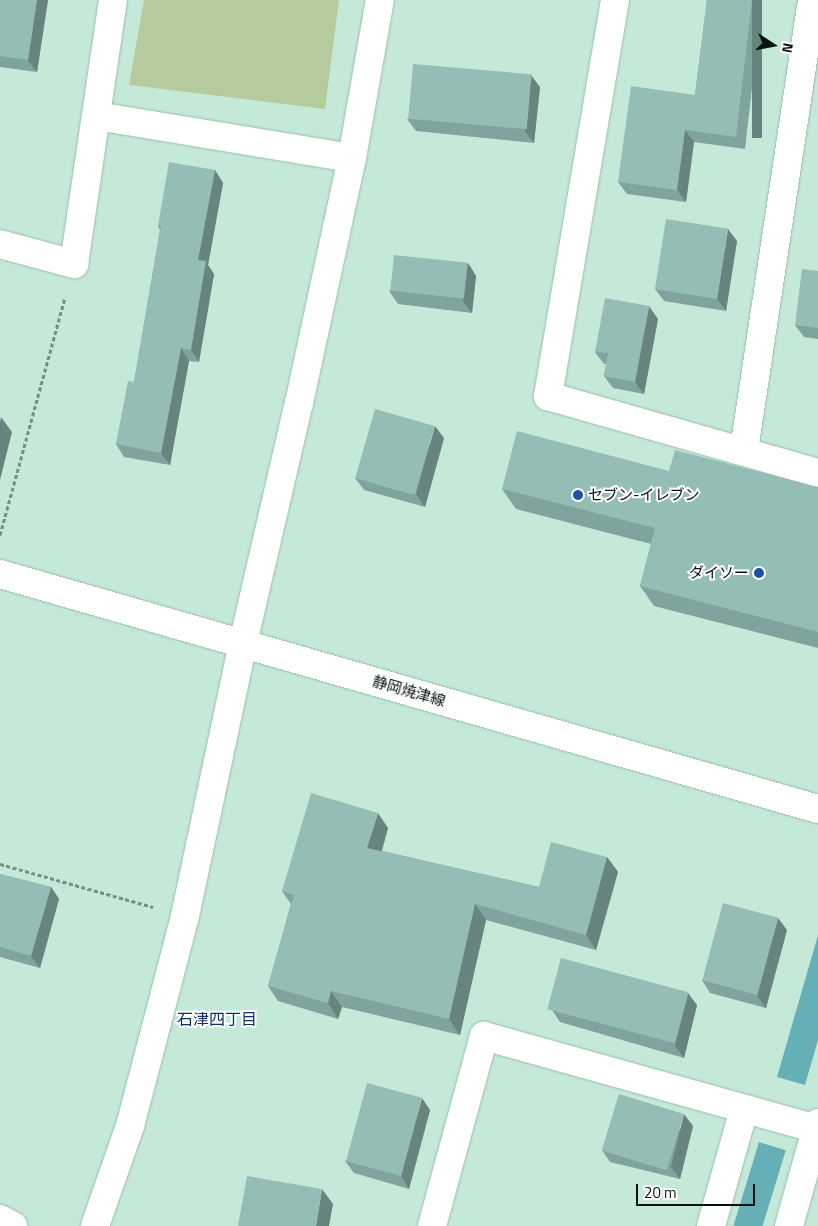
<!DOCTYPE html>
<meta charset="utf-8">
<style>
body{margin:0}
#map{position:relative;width:818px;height:1226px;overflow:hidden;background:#c5e9d8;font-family:"Titillium Web","Noto Sans JP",sans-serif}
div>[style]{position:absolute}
.green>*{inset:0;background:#b6cb9d}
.water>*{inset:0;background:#65b0b6;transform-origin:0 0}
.path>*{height:3px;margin-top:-1.5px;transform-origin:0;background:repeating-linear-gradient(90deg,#758f83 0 4px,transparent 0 6.5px)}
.roads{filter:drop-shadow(0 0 1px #99bcab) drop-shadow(0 0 1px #99bcab)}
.street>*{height:28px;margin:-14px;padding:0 14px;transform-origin:14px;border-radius:14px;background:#fff}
.secondary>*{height:28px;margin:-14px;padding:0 14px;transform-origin:14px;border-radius:14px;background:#fff}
.wall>*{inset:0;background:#7fa39d}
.shaded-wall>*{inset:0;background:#68847f;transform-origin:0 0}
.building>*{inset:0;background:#94bdb6;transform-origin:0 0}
.dots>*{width:14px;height:14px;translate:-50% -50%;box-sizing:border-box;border:2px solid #fff;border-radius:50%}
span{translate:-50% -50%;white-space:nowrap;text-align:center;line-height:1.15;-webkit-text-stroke:4px #fff;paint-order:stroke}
.poi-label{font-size:15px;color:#07140f}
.left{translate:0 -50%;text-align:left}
.right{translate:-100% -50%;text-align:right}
.street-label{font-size:15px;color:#07140f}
.neighbourhood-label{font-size:16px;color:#0e3064}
.north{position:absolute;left:748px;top:20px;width:50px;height:50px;-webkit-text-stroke:4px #fff;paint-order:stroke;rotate:101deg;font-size:14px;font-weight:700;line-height:20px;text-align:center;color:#07140f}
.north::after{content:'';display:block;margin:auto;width:18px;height:22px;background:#07140f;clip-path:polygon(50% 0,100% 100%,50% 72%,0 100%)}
.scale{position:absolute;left:636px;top:1184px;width:119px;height:22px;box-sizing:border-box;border:2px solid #07140f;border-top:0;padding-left:6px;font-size:15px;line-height:18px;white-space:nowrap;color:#07140f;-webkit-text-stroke:4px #fff;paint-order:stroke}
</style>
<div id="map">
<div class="green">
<i style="clip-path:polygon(144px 0,339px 0,325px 109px,129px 85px)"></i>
</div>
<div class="water">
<i style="clip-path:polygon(818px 935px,818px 1040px,805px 1085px,777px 1077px)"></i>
<i style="left:759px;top:1142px;width:28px;height:87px;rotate:17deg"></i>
</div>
<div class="path">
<i style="left:0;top:535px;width:247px;rotate:-74.7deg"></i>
<i style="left:0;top:864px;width:159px;rotate:15.7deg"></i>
</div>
<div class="roads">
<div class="street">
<i style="left:615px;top:0;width:402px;rotate:99.6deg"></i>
<i style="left:548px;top:396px;width:281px;rotate:15.9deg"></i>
<i style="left:97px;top:116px;width:258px;rotate:9.4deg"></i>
<i style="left:0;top:244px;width:77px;rotate:15.1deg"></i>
<i style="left:74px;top:264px;width:267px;rotate:-81.6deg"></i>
<i style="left:744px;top:450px;width:455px;rotate:-81.4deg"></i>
<i style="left:0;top:1219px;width:15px;rotate:28deg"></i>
<i style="left:432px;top:1226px;width:197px;rotate:-74.7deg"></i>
<i style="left:484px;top:1036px;width:347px;rotate:15.6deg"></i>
<i style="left:711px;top:1226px;width:122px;rotate:-74.2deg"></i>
<i style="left:789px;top:1226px;width:107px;rotate:-74.3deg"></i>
</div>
<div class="secondary">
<i style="left:0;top:574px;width:851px;rotate:16.03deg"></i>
<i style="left:95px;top:1226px;width:106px;rotate:-70.7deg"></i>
<i style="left:130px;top:1126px;width:217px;rotate:-75.3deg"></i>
<i style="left:185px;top:916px;width:279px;rotate:-78deg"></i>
<i style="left:243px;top:643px;width:246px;rotate:-76.9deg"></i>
<i style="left:299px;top:403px;width:251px;rotate:-77.8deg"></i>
<i style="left:352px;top:158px;width:160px;rotate:-80deg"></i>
</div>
</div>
<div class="wall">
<i style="clip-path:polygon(0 0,48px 0,37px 72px,0 67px)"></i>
<i style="clip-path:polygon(707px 0,762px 0,745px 149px,694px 142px,686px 202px,627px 194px,618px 182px,695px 95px)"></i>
<i style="clip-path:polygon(540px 87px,534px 143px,416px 131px,407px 119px)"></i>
<i style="clip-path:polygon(215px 170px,223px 183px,208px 265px,214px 274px,199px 362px,189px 361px,170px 465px,124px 457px,116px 444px,134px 382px,160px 230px,158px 226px)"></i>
<i style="clip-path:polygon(737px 241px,726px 311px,664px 301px,655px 289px)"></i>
<i style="clip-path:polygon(468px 263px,476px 276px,472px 313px,398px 304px,389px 291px)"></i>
<i style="clip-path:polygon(818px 271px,818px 339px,804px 337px,795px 325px)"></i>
<i style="clip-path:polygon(658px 319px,644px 394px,613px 388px,604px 376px,606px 364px,604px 364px,595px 352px)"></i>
<i style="clip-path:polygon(444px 438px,425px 507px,364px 490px,355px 478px)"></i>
<i style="clip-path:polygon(669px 471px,818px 487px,818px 648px,654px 606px,640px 586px,651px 544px,516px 509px,502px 489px)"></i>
<i style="clip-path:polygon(388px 828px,382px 851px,539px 887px,607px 857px,618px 872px,596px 950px,486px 920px,460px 1035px,342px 1007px,338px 1019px,278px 1001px,268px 986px,291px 904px,282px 891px)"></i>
<i style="clip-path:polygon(0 874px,51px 887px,59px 899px,40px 968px,0 957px)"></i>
<i style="clip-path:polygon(787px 930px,766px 1008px,710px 993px,702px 980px)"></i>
<i style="clip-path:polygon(697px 1005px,684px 1058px,560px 1022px,552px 1010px)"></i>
<i style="clip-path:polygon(430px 1110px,409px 1189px,354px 1173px,345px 1161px)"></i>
<i style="clip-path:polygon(693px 1126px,680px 1179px,610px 1162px,602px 1150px)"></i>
</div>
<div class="shaded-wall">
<i style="clip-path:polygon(37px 0,48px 0,37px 72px,28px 60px)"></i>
<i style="left:752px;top:0;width:10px;height:138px"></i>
<i style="clip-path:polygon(531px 75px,540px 87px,534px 143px,525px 131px)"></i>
<i style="clip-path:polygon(685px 130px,694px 142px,686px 202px,677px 190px)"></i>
<i style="clip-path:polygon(215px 170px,223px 183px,208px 265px,214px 274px,199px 362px,191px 350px,198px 260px)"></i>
<i style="clip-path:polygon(728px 229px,737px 241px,726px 311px,717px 299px)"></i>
<i style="clip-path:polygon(468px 263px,476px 276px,472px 313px,463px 301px)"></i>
<i style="clip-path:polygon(649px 306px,658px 319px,644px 394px,635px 382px)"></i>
<i style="clip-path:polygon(181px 348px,189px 361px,170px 465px,161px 453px)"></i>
<i style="clip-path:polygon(1px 417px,12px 432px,0 480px,0 422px)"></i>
<i style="clip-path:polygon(435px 426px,444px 438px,425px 507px,416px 494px)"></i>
<i style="clip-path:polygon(378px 813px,388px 828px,378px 863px,367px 848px)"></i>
<i style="clip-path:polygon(607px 857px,618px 872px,596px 950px,586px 935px)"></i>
<i style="clip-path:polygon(51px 887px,59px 899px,40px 968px,31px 956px)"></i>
<i style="clip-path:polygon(475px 904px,486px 920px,460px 1035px,449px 1019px)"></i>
<i style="clip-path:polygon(778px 918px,787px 930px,766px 1008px,757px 996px)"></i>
<i style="clip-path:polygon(331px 991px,342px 1007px,338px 1019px,328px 1003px)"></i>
<i style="clip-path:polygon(688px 993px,697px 1005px,684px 1058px,675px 1046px)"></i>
<i style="clip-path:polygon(422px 1098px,430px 1110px,409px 1189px,401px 1176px)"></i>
<i style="clip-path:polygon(684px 1114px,693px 1126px,680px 1179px,671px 1167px)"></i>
<i style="clip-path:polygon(322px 1189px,333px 1204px,329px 1226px,316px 1226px)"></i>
</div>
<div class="building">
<i style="clip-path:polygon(0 0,37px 0,28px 60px,0 56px)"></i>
<i style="clip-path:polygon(707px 0,752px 0,736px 137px,685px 130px,677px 190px,618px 182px,631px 86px,695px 95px)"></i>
<i style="left:413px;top:64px;width:119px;height:55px;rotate:5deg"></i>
<i style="clip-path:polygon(169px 162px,215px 170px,198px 260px,206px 261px,191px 350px,181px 348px,161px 453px,116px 444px,128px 381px,134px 382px,161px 226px,158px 226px)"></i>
<i style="left:666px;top:219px;width:63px;height:71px;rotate:9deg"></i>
<i style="left:394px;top:255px;width:74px;height:36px;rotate:6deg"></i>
<i style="clip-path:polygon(802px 269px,818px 271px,818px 328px,795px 325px)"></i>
<i style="clip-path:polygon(605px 298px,649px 306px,635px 382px,604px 376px,608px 353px,595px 352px)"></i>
<i style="left:375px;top:409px;width:62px;height:72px;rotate:16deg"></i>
<i style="clip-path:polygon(517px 431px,669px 471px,675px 450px,818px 487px,818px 632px,640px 586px,655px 528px,502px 489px)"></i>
<i style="clip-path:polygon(311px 793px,378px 813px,367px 848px,539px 887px,551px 842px,607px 857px,586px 935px,475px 904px,449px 1019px,331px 991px,328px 1003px,268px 986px,294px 895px,282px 891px)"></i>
<i style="clip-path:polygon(0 874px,51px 887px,31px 956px,0 947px)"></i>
<i style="left:723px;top:903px;width:57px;height:80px;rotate:15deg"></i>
<i style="left:561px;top:958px;width:132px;height:53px;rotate:15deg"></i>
<i style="left:367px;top:1083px;width:57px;height:81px;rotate:15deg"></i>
<i style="left:619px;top:1094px;width:68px;height:59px;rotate:17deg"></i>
<i style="clip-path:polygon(247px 1176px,322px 1189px,316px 1226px,238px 1226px)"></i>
</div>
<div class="dots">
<i style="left:578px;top:495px;background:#1c52a4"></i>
<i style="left:759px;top:573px;background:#1c52a4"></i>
</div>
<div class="poi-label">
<span class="left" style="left:588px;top:495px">セブン-イレブン</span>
<span class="right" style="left:749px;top:573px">ダイソー</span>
</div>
<div class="street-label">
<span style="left:409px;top:691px;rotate:16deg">静岡焼津線</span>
</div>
<div class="neighbourhood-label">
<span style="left:217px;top:1019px">石津四丁目</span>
</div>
<div class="north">N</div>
<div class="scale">20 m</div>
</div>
